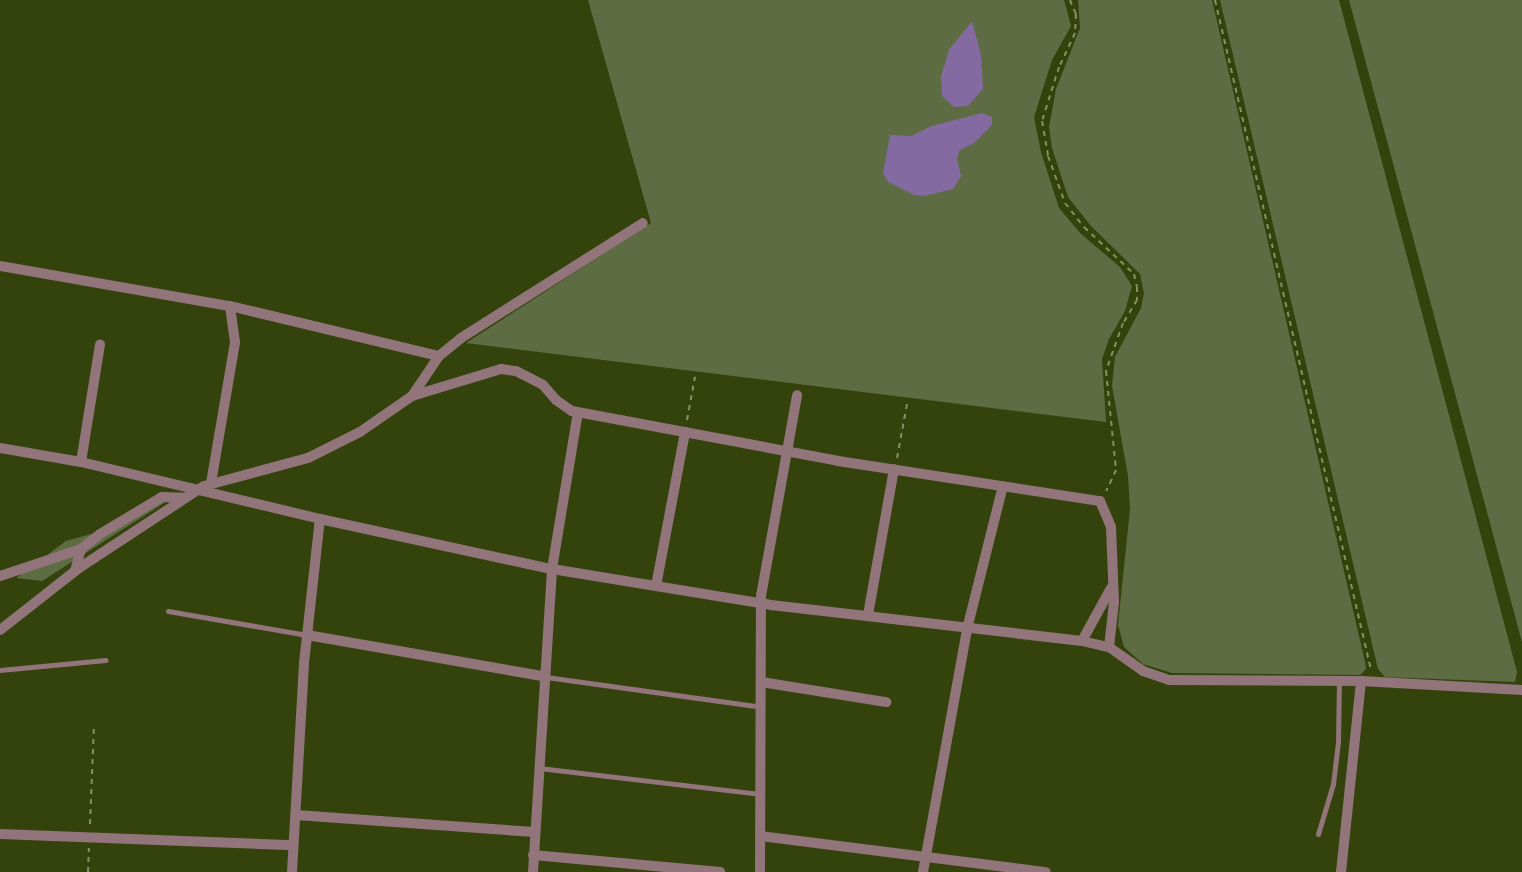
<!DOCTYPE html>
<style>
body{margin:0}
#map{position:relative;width:1522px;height:872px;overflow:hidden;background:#34430c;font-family:Arial,sans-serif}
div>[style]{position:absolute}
.green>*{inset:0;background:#5e6c43}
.water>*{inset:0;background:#836ba2}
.path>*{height:2px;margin-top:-1px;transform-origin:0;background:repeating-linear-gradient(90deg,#849066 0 5px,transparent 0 10px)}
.lane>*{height:5px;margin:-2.5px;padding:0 2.5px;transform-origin:2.5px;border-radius:2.5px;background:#92747b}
.street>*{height:10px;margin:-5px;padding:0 5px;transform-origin:5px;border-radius:5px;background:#92747b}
span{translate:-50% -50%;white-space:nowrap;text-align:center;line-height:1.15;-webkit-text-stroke:6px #2a3800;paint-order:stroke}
</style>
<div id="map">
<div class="green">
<i style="clip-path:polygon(588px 0,1064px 0,1071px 26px,1052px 60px,1034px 117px,1041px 152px,1059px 208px,1081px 234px,1120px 267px,1132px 286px,1125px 311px,1109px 339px,1102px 359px,1106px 422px,466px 343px,651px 223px)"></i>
<i style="clip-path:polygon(1078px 0,1212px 0,1365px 662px,1366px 669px,1360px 675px,1172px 673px,1143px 664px,1124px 647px,1118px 625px,1130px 509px,1128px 476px,1112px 386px,1115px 357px,1141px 308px,1144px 293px,1140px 274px,1091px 226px,1068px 197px,1052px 148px,1049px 127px,1056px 89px,1080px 28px)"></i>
<i style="clip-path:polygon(1220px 0,1339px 0,1517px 672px,1515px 682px,1385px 677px,1378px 669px)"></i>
<i style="clip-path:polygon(1349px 0,1522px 0,1522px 642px)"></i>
<i style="clip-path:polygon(173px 494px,175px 496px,42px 581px,16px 578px,66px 541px,102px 531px)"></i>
</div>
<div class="water">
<i style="clip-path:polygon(972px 21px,981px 55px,983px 89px,968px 106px,954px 107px,942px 96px,941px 76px,949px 50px)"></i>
<i style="clip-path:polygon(982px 113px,992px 117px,992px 125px,974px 143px,960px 150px,957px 159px,961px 176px,953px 189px,924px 196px,914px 195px,888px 182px,883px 173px,890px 135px,911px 136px,932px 126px)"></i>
</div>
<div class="path">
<i style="left:1070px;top:0;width:15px;rotate:67deg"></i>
<i style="left:1076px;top:14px;width:19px;rotate:93deg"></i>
<i style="left:1075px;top:33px;width:38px;rotate:115deg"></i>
<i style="left:1059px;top:67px;width:57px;rotate:107.5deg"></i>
<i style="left:1042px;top:121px;width:36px;rotate:80deg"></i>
<i style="left:1048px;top:156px;width:50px;rotate:70.1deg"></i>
<i style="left:1065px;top:203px;width:31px;rotate:52deg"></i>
<i style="left:1084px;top:227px;width:69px;rotate:43.2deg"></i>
<i style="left:1134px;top:274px;width:13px;rotate:77deg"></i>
<i style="left:1137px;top:287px;width:13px;rotate:90deg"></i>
<i style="left:1137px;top:300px;width:27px;rotate:121deg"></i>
<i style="left:1123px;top:323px;width:51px;rotate:109.5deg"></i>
<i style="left:1106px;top:371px;width:100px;rotate:84.2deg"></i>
<i style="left:1116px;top:470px;width:23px;rotate:115deg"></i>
<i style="left:1215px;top:0;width:688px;rotate:76.89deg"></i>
<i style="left:687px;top:420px;width:44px;rotate:-79.5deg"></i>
<i style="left:897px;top:458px;width:55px;rotate:-79.5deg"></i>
<i style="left:90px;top:824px;width:100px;rotate:-87.7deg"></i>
<i style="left:88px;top:872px;width:24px;rotate:-88deg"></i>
</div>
<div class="lane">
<i style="left:168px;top:611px;width:141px;rotate:9.8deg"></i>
<i style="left:0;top:670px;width:106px;rotate:-5.4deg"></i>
<i style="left:546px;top:677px;width:217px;rotate:7.9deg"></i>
<i style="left:539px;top:768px;width:224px;rotate:6.7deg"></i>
<i style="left:1318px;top:834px;width:52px;rotate:-73.3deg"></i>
<i style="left:1333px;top:784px;width:42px;rotate:-83.2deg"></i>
<i style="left:1338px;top:742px;width:61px;rotate:-89.1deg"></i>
</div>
<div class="street">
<i style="left:0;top:266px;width:233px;rotate:9.9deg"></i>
<i style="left:230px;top:306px;width:215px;rotate:13.5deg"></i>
<i style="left:412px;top:396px;width:93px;rotate:-16.9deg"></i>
<i style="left:501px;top:369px;width:15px;rotate:8deg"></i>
<i style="left:516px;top:371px;width:30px;rotate:27deg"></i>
<i style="left:543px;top:385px;width:20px;rotate:49deg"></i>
<i style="left:556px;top:400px;width:19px;rotate:35deg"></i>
<i style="left:572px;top:411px;width:271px;rotate:10.6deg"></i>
<i style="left:838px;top:461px;width:265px;rotate:8.7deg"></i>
<i style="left:1100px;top:501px;width:28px;rotate:67deg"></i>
<i style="left:1111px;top:527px;width:75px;rotate:87.7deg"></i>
<i style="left:1114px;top:602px;width:45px;rotate:96.3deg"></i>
<i style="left:0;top:448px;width:82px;rotate:9.8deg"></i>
<i style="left:81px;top:462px;width:246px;rotate:13.4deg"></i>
<i style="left:320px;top:519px;width:237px;rotate:12.2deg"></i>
<i style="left:552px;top:569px;width:222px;rotate:9.3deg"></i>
<i style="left:771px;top:605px;width:313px;rotate:6.6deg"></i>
<i style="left:1082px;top:641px;width:28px;rotate:13deg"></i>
<i style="left:1109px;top:647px;width:42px;rotate:35.2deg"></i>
<i style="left:1143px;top:671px;width:28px;rotate:19deg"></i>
<i style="left:1169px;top:680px;width:192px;rotate:0.3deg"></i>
<i style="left:1361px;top:681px;width:161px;rotate:3.2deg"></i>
<i style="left:81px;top:462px;width:119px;rotate:-80.8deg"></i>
<i style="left:211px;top:483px;width:143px;rotate:-80.3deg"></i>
<i style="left:235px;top:342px;width:36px;rotate:-98deg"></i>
<i style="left:75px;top:571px;width:23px;rotate:-75deg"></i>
<i style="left:81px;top:549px;width:24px;rotate:-38deg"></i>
<i style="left:100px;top:534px;width:72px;rotate:-30.8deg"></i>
<i style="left:162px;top:497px;width:23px;rotate:2deg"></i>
<i style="left:0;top:576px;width:85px;rotate:-18.4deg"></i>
<i style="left:656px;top:586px;width:157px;rotate:-79.3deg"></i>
<i style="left:868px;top:615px;width:148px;rotate:-79.9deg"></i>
<i style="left:0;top:630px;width:100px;rotate:-38.1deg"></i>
<i style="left:79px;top:568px;width:149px;rotate:-33.3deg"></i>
<i style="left:204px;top:486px;width:108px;rotate:-15.1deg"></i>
<i style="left:308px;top:458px;width:58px;rotate:-26.6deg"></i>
<i style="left:360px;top:432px;width:63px;rotate:-34.7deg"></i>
<i style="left:412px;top:396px;width:48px;rotate:-56deg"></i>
<i style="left:439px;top:356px;width:28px;rotate:-39deg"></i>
<i style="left:461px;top:338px;width:215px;rotate:-32.3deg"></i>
<i style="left:307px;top:635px;width:240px;rotate:9.9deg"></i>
<i style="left:1082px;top:641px;width:60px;rotate:-61.3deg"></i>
<i style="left:761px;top:682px;width:127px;rotate:9.1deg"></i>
<i style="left:296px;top:815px;width:239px;rotate:4.1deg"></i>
<i style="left:0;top:834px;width:293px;rotate:2.2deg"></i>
<i style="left:760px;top:836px;width:288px;rotate:7.2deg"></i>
<i style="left:533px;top:855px;width:188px;rotate:5.2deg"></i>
<i style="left:292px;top:872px;width:209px;rotate:-86.7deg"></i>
<i style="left:304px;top:663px;width:145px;rotate:-83.7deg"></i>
<i style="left:533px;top:872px;width:304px;rotate:-86.4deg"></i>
<i style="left:552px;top:569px;width:159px;rotate:-80.6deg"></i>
<i style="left:760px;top:872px;width:276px;rotate:-89.8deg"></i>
<i style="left:761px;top:596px;width:204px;rotate:-79.8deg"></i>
<i style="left:923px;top:872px;width:247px;rotate:-79.7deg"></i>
<i style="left:967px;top:629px;width:147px;rotate:-75.9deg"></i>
<i style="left:1341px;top:872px;width:192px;rotate:-84deg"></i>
</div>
</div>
